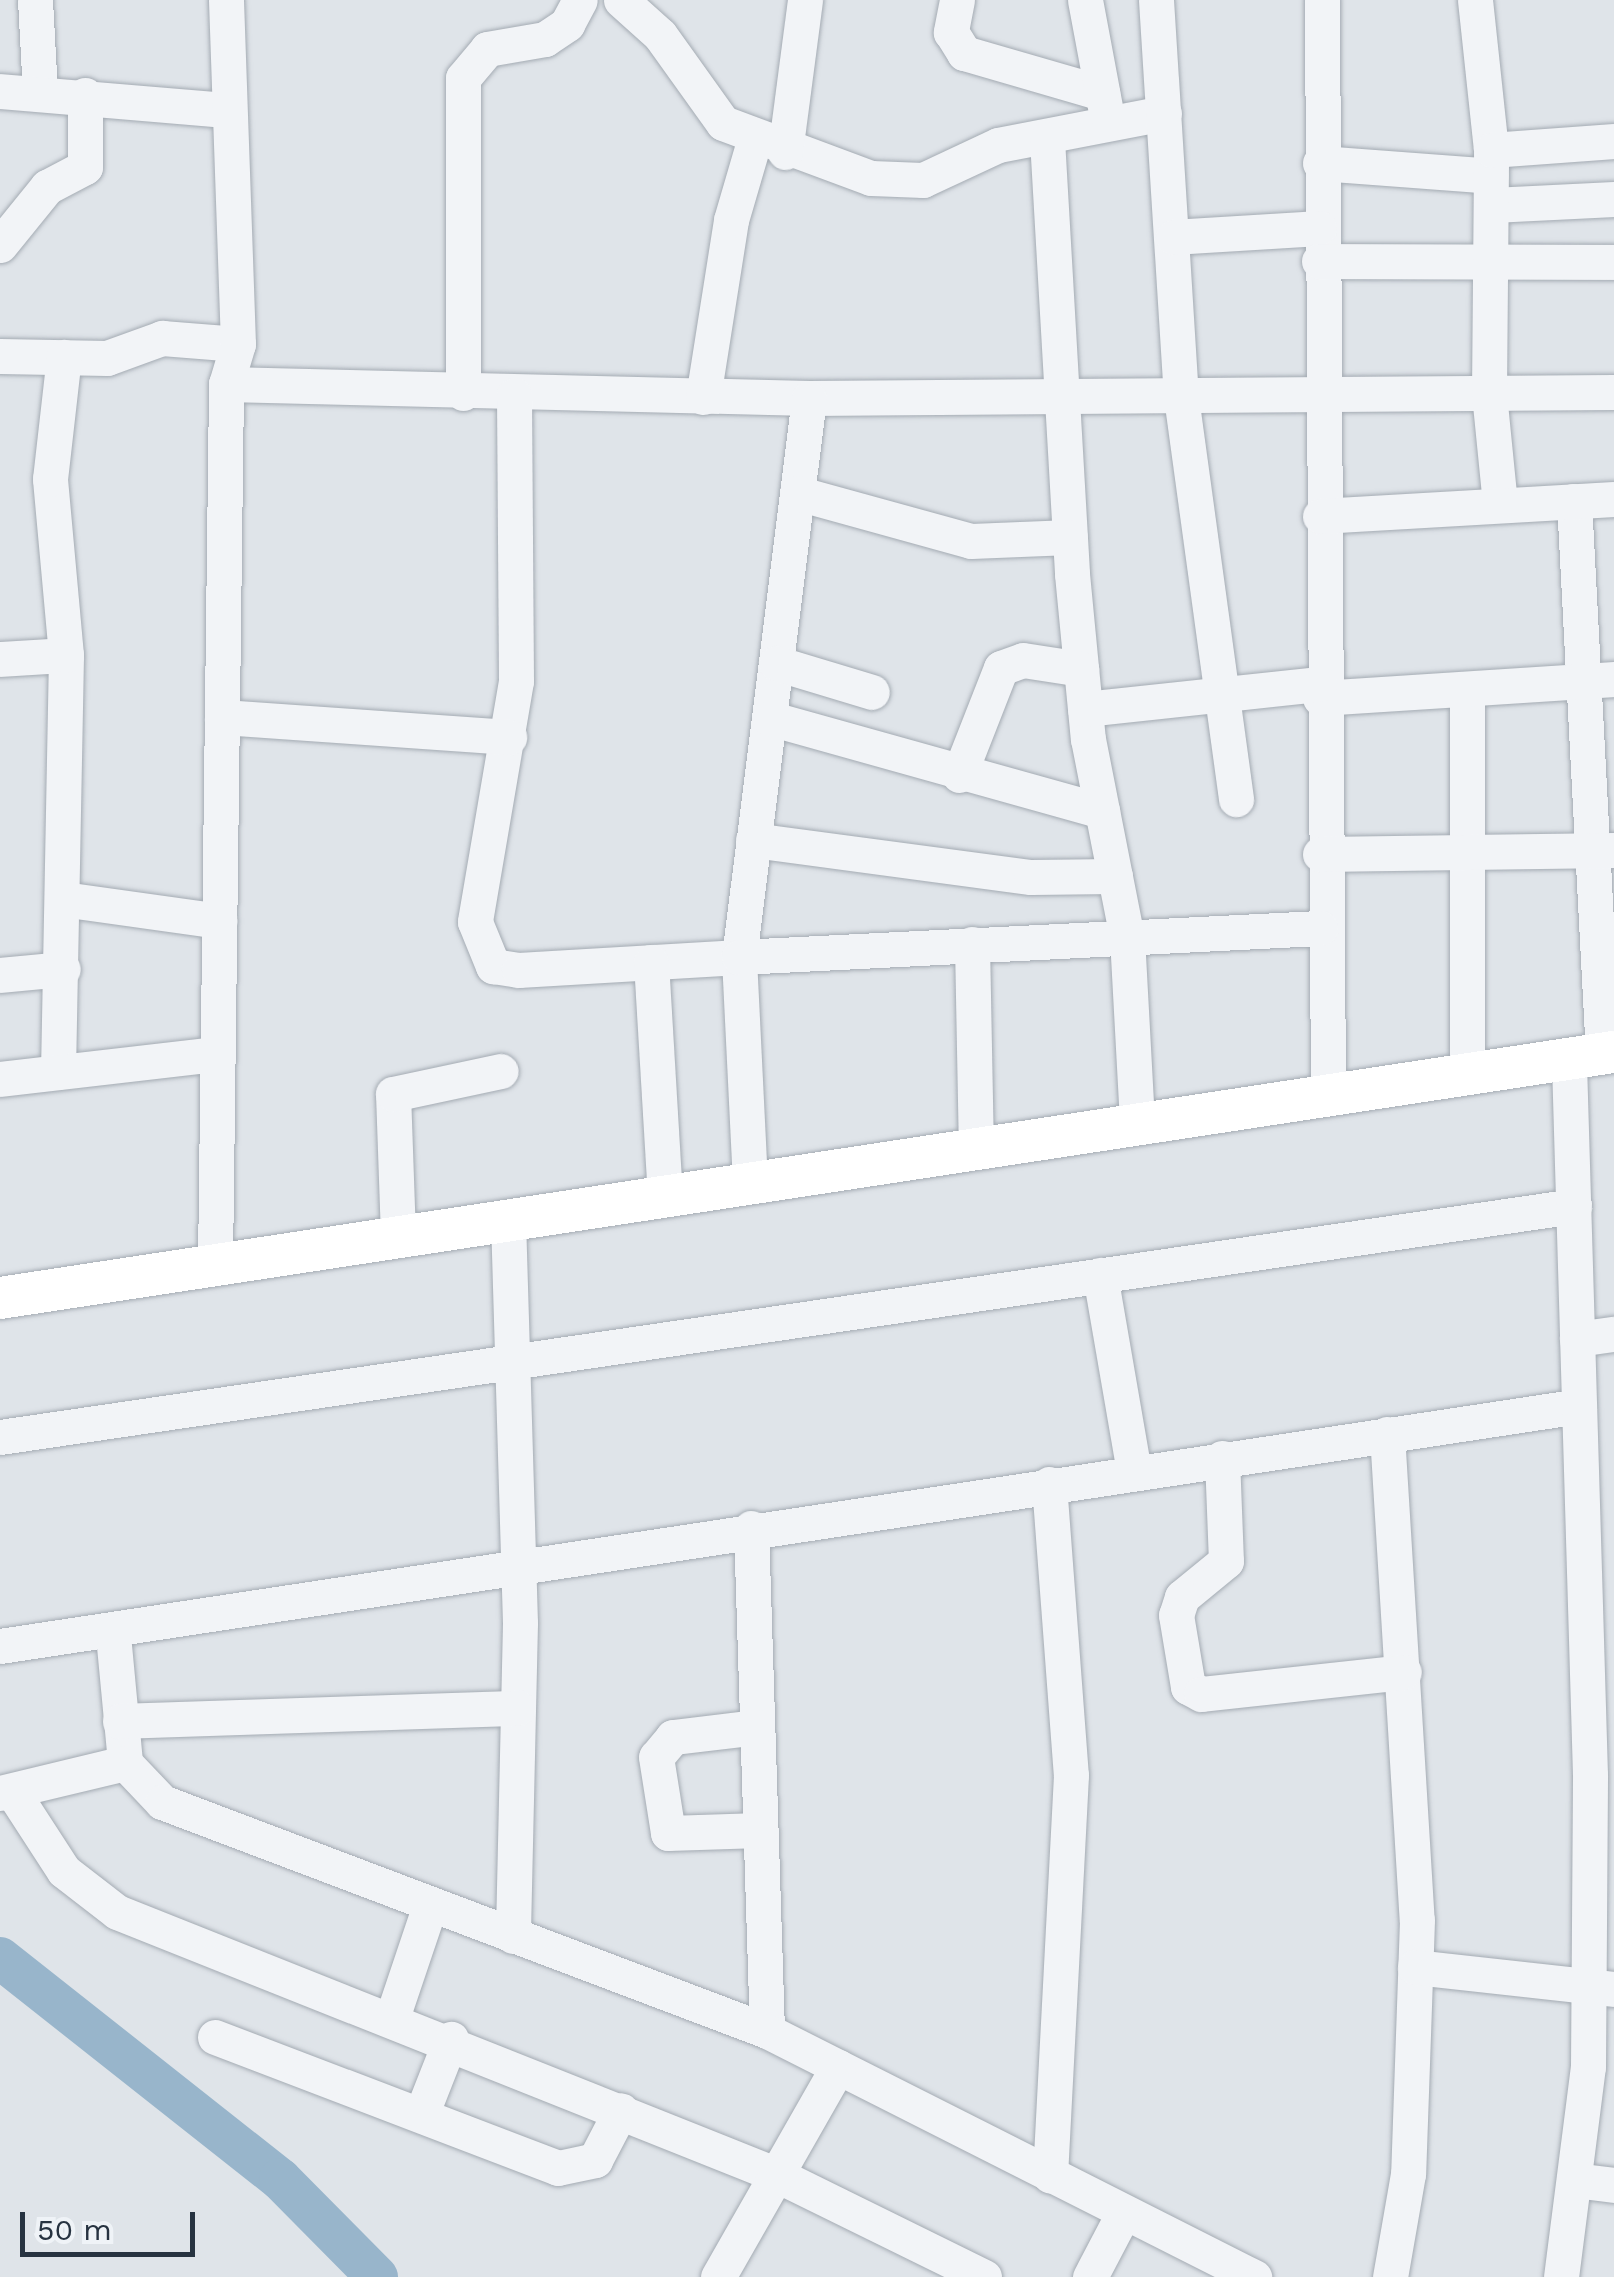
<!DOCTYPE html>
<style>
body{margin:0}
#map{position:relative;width:1614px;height:2277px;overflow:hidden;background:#dfe4e9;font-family:"Work Sans",sans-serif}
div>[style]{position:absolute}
.river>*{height:42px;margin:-21px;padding:0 21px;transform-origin:21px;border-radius:21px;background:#98b5cb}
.roads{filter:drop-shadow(0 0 2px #a4abb3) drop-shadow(0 0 2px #a4abb3)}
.minor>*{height:35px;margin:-17.5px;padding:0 17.5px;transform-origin:17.5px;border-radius:17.5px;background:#f2f4f7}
.major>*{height:42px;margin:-21px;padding:0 21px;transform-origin:21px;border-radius:21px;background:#fff}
span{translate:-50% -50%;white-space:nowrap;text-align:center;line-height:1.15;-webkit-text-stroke:9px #eff3f7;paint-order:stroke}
.scale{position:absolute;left:20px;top:2212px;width:175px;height:45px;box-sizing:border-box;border:5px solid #273341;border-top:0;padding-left:12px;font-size:30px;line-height:35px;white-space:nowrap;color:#273341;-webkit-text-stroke:8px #eff3f7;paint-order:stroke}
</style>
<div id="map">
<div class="river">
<i style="left:0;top:1958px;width:357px;rotate:38.3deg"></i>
<i style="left:280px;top:2179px;width:138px;rotate:45.3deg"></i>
</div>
<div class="roads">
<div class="minor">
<i style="left:35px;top:0;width:91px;rotate:86.9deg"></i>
<i style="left:621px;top:0;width:52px;rotate:41.9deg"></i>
<i style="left:660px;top:35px;width:108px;rotate:54.4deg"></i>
<i style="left:723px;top:123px;width:158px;rotate:20.4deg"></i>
<i style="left:871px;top:178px;width:52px;rotate:2.2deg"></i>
<i style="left:923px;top:180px;width:83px;rotate:-25deg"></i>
<i style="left:998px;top:145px;width:169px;rotate:-10.9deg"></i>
<i style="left:957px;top:0;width:33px;rotate:101deg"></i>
<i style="left:951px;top:32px;width:25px;rotate:58deg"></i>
<i style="left:964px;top:53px;width:144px;rotate:16.2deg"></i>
<i style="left:1085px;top:0;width:114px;rotate:79.4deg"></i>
<i style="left:1156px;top:0;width:398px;rotate:86.4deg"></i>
<i style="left:1181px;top:397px;width:406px;rotate:82.2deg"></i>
<i style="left:1322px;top:0;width:1092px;rotate:89.69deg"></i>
<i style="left:1475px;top:0;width:151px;rotate:83.9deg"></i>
<i style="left:0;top:91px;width:227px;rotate:4.8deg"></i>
<i style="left:1047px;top:139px;width:436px;rotate:86.7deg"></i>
<i style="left:1072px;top:574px;width:166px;rotate:84.5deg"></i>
<i style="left:1088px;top:739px;width:202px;rotate:78.9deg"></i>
<i style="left:1127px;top:937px;width:185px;rotate:86.9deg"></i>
<i style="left:785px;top:152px;width:153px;rotate:-82.5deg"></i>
<i style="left:1320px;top:163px;width:171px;rotate:4.3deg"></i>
<i style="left:1492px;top:205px;width:122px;rotate:-2.8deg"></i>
<i style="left:1173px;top:237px;width:146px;rotate:-3.5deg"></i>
<i style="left:0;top:245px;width:75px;rotate:-51deg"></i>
<i style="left:47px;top:187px;width:43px;rotate:-27.8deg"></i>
<i style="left:85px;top:167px;width:72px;rotate:-90deg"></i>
<i style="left:1319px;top:261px;width:295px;rotate:0.2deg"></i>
<i style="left:0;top:356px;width:107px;rotate:1.1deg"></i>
<i style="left:107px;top:358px;width:59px;rotate:-20deg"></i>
<i style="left:162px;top:338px;width:76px;rotate:4.5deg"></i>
<i style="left:226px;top:384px;width:583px;rotate:1.38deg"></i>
<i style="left:809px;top:398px;width:805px;rotate:-0.43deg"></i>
<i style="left:463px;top:393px;width:315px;rotate:-90deg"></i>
<i style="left:463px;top:78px;width:38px;rotate:-50deg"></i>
<i style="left:487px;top:49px;width:59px;rotate:-9.8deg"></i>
<i style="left:545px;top:39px;width:27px;rotate:-34deg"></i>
<i style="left:567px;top:24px;width:27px;rotate:-62deg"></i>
<i style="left:514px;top:395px;width:286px;rotate:89.6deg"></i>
<i style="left:516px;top:681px;width:244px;rotate:99.7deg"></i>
<i style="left:475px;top:922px;width:48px;rotate:67.8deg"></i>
<i style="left:493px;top:966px;width:26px;rotate:9deg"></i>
<i style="left:519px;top:970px;width:220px;rotate:-3.4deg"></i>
<i style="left:739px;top:957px;width:563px;rotate:-82.86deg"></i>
<i style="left:703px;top:397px;width:179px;rotate:-81deg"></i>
<i style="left:731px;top:220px;width:85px;rotate:-73.7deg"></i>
<i style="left:797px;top:493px;width:180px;rotate:15.4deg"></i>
<i style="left:971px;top:541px;width:99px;rotate:-2.3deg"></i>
<i style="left:1574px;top:501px;width:555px;rotate:87deg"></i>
<i style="left:1500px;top:504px;width:112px;rotate:-95.7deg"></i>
<i style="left:1489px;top:393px;width:243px;rotate:-89.5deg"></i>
<i style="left:1491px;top:150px;width:123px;rotate:-4.2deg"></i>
<i style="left:1320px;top:516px;width:294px;rotate:-3.3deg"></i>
<i style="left:0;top:659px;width:66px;rotate:-3.5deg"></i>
<i style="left:776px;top:663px;width:100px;rotate:16.8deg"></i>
<i style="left:1467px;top:689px;width:386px;rotate:90deg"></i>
<i style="left:1320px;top:698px;width:295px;rotate:-3.7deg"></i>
<i style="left:1085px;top:709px;width:236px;rotate:-6.1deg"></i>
<i style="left:222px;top:717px;width:288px;rotate:4deg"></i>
<i style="left:769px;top:718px;width:346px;rotate:15.6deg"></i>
<i style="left:959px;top:775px;width:115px;rotate:-68.6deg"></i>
<i style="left:1001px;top:668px;width:23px;rotate:-20deg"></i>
<i style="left:1023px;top:660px;width:59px;rotate:8.8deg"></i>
<i style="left:753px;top:840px;width:280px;rotate:7.6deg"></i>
<i style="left:1031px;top:877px;width:84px;rotate:-0.7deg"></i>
<i style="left:1320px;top:854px;width:294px;rotate:-0.8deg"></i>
<i style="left:63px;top:899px;width:158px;rotate:8deg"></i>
<i style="left:972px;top:944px;width:203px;rotate:88.9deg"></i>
<i style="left:651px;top:962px;width:233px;rotate:86.6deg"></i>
<i style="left:0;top:975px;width:63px;rotate:-5.4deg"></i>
<i style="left:58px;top:1072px;width:417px;rotate:-88.9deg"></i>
<i style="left:66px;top:655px;width:177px;rotate:-95.2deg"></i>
<i style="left:50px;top:479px;width:123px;rotate:-83.5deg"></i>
<i style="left:0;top:1079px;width:218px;rotate:-6.6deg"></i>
<i style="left:750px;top:1183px;width:226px;rotate:-92.8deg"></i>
<i style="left:739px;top:957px;width:582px;rotate:-2.86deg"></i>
<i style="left:508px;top:1219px;width:404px;rotate:88.3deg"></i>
<i style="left:520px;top:1623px;width:313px;rotate:91.3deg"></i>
<i style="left:398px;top:1236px;width:142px;rotate:-92deg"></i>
<i style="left:393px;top:1094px;width:110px;rotate:-12deg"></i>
<i style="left:215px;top:1264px;width:880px;rotate:-89.28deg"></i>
<i style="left:226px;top:384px;width:42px;rotate:-73.3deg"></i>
<i style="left:238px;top:344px;width:344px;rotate:-92deg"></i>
<i style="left:1100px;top:1275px;width:199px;rotate:80.2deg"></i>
<i style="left:1577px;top:1339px;width:37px;rotate:-8deg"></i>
<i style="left:1387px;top:1434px;width:487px;rotate:86.5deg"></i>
<i style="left:1417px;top:1920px;width:254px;rotate:92deg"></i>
<i style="left:1408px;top:2174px;width:105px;rotate:99.9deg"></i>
<i style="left:0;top:1437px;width:1591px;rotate:-8.35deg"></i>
<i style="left:1222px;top:1458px;width:103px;rotate:87.8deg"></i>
<i style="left:1226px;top:1561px;width:57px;rotate:140.7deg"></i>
<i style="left:1182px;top:1597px;width:19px;rotate:108deg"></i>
<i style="left:1176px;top:1615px;width:73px;rotate:80.5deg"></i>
<i style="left:1188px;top:1687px;width:15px;rotate:28deg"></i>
<i style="left:1201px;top:1694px;width:204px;rotate:-6.2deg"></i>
<i style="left:1049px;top:1484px;width:292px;rotate:85.7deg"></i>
<i style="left:1071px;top:1775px;width:401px;rotate:93deg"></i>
<i style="left:751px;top:1528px;width:503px;rotate:88.18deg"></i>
<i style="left:113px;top:1635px;width:129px;rotate:84.6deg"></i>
<i style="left:125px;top:1763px;width:54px;rotate:46.5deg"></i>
<i style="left:162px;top:1802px;width:647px;rotate:20.73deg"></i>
<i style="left:767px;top:2031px;width:546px;rotate:26.8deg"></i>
<i style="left:0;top:1646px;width:1597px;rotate:-8.64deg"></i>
<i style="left:120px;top:1721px;width:398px;rotate:-1.9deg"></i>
<i style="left:757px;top:1727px;width:85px;rotate:173.2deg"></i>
<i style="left:673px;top:1737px;width:26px;rotate:130deg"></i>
<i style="left:656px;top:1757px;width:77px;rotate:81deg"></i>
<i style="left:668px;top:1833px;width:92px;rotate:-1.9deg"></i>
<i style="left:12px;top:1791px;width:95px;rotate:57deg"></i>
<i style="left:64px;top:1871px;width:67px;rotate:37.7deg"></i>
<i style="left:117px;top:1912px;width:708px;rotate:21.71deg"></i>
<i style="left:775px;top:2174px;width:233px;rotate:26.2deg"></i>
<i style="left:0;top:1793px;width:129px;rotate:-13.5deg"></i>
<i style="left:1415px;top:1967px;width:200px;rotate:6.3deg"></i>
<i style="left:393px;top:2015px;width:116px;rotate:-71.4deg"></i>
<i style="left:215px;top:2037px;width:367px;rotate:20.9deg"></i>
<i style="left:558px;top:2168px;width:38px;rotate:-12deg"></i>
<i style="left:595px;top:2160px;width:56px;rotate:-62.5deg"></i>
<i style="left:421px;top:2115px;width:82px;rotate:-68.5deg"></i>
<i style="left:1574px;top:2180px;width:40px;rotate:7.1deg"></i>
<i style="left:718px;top:2277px;width:242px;rotate:-60.3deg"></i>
<i style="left:1090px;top:2277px;width:73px;rotate:-62.4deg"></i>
<i style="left:1561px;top:2277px;width:212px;rotate:-82.7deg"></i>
<i style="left:1588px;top:2067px;width:292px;rotate:-89.6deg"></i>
<i style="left:1590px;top:1775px;width:712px;rotate:-91.69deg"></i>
</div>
<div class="major">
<i style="left:0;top:1298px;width:1633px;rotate:-8.67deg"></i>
</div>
</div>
<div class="scale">50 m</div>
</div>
